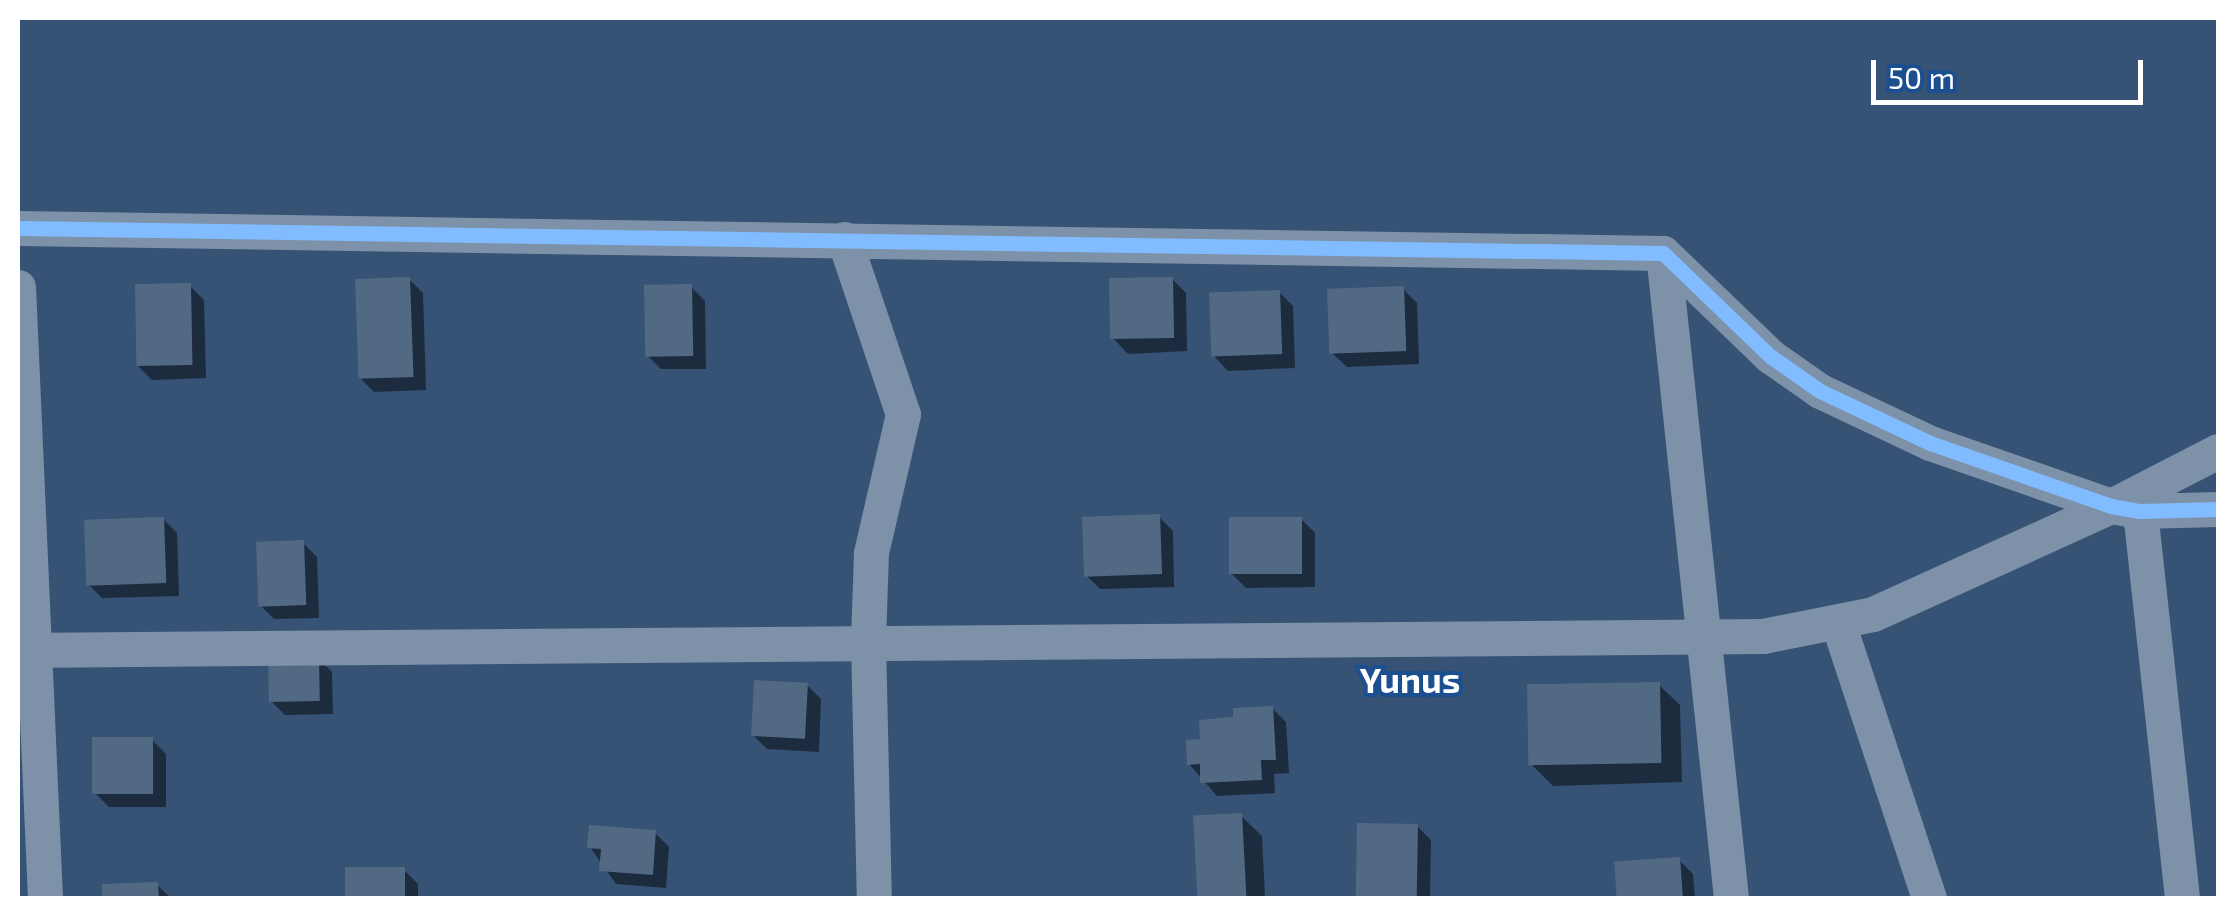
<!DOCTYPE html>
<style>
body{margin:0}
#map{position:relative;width:2236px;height:916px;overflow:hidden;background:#365274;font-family:"Exo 2",sans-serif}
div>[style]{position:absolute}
.shadow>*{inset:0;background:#0007}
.building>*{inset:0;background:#526984;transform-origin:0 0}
.street>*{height:35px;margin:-17.5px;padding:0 17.5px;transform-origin:17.5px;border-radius:17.5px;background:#7d92a8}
.cycleway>*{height:15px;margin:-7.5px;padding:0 7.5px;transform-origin:7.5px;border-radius:7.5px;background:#80bcff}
span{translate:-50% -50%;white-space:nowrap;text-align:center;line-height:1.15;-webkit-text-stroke:8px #1b4f8f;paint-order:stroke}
.neighbourhood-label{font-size:35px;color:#fff;font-weight:700}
.frame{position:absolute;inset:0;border:20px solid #fff;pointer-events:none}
.scale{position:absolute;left:1871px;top:60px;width:272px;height:45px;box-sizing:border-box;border:5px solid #fff;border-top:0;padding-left:12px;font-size:30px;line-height:35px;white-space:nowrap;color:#fff;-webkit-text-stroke:8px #1b4f8f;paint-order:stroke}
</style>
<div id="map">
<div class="shadow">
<i style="clip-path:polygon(409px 279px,423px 293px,426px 390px,374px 392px,360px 378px)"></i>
<i style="clip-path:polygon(1172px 279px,1186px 293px,1187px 351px,1128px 354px,1114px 339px)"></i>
<i style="clip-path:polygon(190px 286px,204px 300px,206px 378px,152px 380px,138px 366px)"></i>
<i style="clip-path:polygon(691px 287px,705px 301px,706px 369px,661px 369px,647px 355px)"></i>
<i style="clip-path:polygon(1403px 289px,1417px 303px,1419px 364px,1347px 367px,1332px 353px)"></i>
<i style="clip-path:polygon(1279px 292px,1293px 306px,1295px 368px,1228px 371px,1214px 356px)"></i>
<i style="clip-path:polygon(1159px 517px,1173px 531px,1174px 587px,1100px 589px,1086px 575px)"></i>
<i style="clip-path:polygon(163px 519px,177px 533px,179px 596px,102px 598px,88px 584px)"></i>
<i style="clip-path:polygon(1301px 519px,1315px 533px,1315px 587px,1246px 588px,1232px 574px)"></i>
<i style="clip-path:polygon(303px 543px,317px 557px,319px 618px,274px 619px,260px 605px)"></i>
<i style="clip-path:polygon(318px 658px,332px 672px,333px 714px,285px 715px,271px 701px)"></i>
<i style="clip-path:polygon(807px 685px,821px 699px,819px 752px,767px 749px,753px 735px)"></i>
<i style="clip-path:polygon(1659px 685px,1680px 705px,1682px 782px,1553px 786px,1532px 765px)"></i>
<i style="clip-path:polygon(1272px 708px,1286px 722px,1289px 773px,1274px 774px,1275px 793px,1217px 796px,1189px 764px,1203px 741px,1236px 720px)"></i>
<i style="clip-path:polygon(152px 740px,166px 754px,166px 807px,109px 807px,95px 793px)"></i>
<i style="clip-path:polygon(1241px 816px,1262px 836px,1265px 898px,1200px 898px,1196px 818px)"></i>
<i style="clip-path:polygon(1359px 825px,1417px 826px,1431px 840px,1430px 898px,1358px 898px)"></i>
<i style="clip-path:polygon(655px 833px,669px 847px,666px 888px,616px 884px,590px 847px)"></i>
<i style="clip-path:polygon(1679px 860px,1693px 874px,1695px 898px,1620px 898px,1617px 864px)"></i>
<i style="clip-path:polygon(348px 870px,404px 870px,418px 884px,418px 898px,348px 898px)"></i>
<i style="clip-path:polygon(157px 885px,171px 898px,104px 898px,104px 887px)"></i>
</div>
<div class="building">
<i style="left:410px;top:277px;width:100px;height:55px;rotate:88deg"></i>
<i style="left:1173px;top:277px;width:61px;height:64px;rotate:89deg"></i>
<i style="left:191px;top:283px;width:82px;height:56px;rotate:89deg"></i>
<i style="left:692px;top:284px;width:72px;height:48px;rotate:89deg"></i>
<i style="left:1404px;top:286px;width:65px;height:77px;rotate:88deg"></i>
<i style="left:1280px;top:290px;width:64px;height:71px;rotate:88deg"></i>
<i style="left:1160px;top:514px;width:60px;height:78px;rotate:88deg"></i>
<i style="left:164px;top:517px;width:66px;height:80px;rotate:88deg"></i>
<i style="left:1302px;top:517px;width:57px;height:73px;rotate:90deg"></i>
<i style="left:304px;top:540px;width:65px;height:48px;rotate:88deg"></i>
<i style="left:319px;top:656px;width:45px;height:51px;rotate:89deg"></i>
<i style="left:754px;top:680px;width:54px;height:56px;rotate:3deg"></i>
<i style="left:1660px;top:682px;width:81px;height:133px;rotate:89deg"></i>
<i style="clip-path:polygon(1273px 706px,1276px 760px,1261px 760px,1262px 780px,1200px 783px,1200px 764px,1187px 765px,1186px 740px,1200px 739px,1199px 720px,1233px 717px,1233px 708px)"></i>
<i style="left:92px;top:737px;width:61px;height:57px"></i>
<i style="left:1242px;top:813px;width:85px;height:49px;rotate:87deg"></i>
<i style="left:1357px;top:823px;width:61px;height:75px;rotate:1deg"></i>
<i style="clip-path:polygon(589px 825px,656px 830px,653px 875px,599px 871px,601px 849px,587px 848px)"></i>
<i style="left:1680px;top:857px;width:41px;height:66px;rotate:86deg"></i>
<i style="left:345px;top:867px;width:60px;height:31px"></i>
<i style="clip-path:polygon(158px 882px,159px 898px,102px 898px,102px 884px)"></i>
</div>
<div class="street">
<i style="left:18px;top:228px;width:1645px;rotate:0.87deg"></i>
<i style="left:1663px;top:253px;width:149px;rotate:43.9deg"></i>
<i style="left:1770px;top:356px;width:61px;rotate:35deg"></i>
<i style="left:1820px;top:391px;width:122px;rotate:25.3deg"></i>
<i style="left:1930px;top:443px;width:192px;rotate:19.2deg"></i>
<i style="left:2111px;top:506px;width:29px;rotate:10deg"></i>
<i style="left:2140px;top:511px;width:78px;rotate:-1.5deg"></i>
<i style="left:844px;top:239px;width:185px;rotate:71.4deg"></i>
<i style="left:903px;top:414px;width:143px;rotate:103deg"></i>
<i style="left:871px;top:553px;width:88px;rotate:92deg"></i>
<i style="left:868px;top:641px;width:257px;rotate:88.7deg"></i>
<i style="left:1663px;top:253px;width:649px;rotate:83.98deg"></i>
<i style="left:18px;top:287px;width:612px;rotate:87.47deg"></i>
<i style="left:2140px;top:511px;width:389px;rotate:83.8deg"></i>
<i style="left:1838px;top:623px;width:290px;rotate:71.7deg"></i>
<i style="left:18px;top:650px;width:1745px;rotate:-0.46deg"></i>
<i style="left:1763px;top:636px;width:112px;rotate:-11.3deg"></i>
<i style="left:1873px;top:614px;width:261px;rotate:-24.4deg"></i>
<i style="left:2111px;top:506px;width:120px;rotate:-27.2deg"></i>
</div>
<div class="cycleway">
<i style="left:18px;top:228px;width:1645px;rotate:0.87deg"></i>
<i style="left:1663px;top:253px;width:149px;rotate:43.9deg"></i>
<i style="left:1770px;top:356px;width:61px;rotate:35deg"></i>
<i style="left:1820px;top:391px;width:122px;rotate:25.3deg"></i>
<i style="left:1930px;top:443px;width:192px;rotate:19.2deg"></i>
<i style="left:2111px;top:506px;width:29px;rotate:10deg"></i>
<i style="left:2140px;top:511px;width:78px;rotate:-1.5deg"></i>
</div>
<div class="neighbourhood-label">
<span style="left:1410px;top:679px">Yunus</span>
</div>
<div class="frame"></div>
<div class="scale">50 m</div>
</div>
